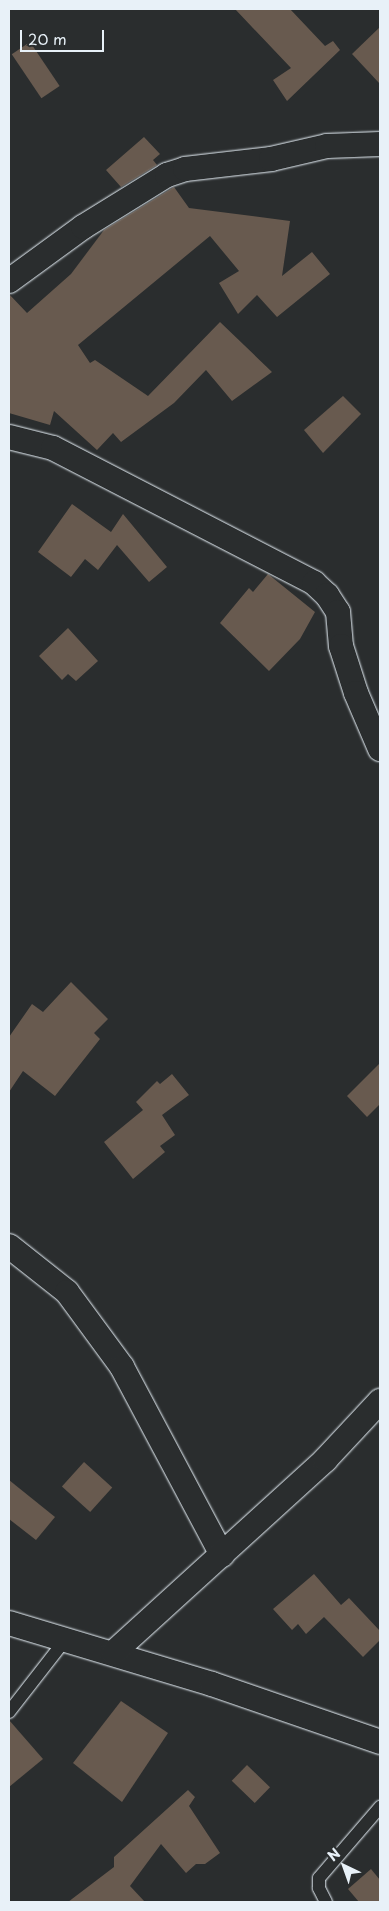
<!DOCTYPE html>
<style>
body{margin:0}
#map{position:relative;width:389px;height:1911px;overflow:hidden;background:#2a2d2e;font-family:"Playpen Sans",sans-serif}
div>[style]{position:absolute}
.building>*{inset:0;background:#685a4f;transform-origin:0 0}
.roads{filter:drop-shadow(0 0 1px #e8f1f8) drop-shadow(0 0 1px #e8f1f8)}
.service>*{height:12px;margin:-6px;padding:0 6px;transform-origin:6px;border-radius:6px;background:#2a2d2e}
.minor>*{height:24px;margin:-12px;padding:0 12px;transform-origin:12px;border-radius:12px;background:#2a2d2e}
span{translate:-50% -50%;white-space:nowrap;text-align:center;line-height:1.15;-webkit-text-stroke:5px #2a2d2e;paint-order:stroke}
.frame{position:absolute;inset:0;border:10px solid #e8f1f8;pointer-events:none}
.north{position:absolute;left:319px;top:1841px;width:50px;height:50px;-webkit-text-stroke:4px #2a2d2e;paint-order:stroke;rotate:318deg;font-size:14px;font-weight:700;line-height:20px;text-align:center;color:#e8f1f8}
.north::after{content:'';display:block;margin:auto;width:18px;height:22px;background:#e8f1f8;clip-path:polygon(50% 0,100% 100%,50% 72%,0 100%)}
.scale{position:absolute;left:20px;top:30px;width:84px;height:22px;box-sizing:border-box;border:2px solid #e8f1f8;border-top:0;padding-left:6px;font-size:15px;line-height:18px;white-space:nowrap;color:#e8f1f8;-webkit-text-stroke:4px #2a2d2e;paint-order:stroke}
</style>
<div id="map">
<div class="building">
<i style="clip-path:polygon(235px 9px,290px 9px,325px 46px,333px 41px,340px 50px,287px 101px,273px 80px,291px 68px)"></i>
<i style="clip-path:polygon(380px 27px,380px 84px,352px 54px)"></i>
<i style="left:30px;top:42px;width:53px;height:22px;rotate:56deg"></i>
<i style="clip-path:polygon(144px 137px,160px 154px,153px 160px,157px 165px,121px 187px,106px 170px)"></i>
<i style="clip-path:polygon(174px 187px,189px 208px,290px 221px,282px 276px,312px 252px,330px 274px,277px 317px,257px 295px,238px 314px,219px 283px,239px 271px,210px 236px,78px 345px,90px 363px,95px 360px,148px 396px,220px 322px,272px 372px,232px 401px,206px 370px,174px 403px,121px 442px,113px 433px,97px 450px,54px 411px,50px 425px,9px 413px,9px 294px,27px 313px,71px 274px,104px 230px)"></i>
<i style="clip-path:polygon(343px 396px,361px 414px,323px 453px,304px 430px)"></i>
<i style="clip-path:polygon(72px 504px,111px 532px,123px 514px,167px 567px,149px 582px,117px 545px,98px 570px,85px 559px,71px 577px,38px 552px)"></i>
<i style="clip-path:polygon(268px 574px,315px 612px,300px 639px,269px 671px,220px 623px,249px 588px,253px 592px)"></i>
<i style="clip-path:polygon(68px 628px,98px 661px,76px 681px,68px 674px,62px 680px,39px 656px)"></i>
<i style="clip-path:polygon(71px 982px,108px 1019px,94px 1033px,100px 1039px,55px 1096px,23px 1071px,9px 1092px,9px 1037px,32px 1004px,43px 1012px)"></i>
<i style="clip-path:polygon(380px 1063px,380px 1104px,367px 1117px,347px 1096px)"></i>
<i style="clip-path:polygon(172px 1074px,189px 1095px,162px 1115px,175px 1135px,160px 1146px,165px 1152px,133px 1179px,104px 1142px,143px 1110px,136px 1102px,157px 1081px,160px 1084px)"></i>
<i style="left:84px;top:1462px;width:38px;height:33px;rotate:42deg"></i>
<i style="clip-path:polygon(9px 1480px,55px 1517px,36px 1540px,9px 1519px)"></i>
<i style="clip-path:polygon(314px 1574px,341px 1605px,349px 1598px,380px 1631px,380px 1640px,363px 1657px,324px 1617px,306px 1634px,298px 1624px,292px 1630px,273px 1609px)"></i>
<i style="clip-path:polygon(121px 1701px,168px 1733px,122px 1802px,73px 1763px)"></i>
<i style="clip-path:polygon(9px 1720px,43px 1759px,9px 1787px)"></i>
<i style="left:247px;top:1765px;width:32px;height:22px;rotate:44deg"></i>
<i style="clip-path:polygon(188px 1790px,195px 1797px,189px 1806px,220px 1853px,205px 1864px,196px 1864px,186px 1873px,161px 1844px,130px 1886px,145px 1902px,68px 1902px,114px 1867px,114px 1857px)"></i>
<i style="clip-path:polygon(371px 1869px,380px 1880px,380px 1902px,359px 1902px,348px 1889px)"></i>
</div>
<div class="roads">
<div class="service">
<i style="left:9px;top:1712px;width:91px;rotate:-52.1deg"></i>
<i style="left:326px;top:1902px;width:16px;rotate:-117deg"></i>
<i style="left:319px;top:1888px;width:10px;rotate:-90deg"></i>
<i style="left:319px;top:1878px;width:94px;rotate:-49.3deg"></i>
</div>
<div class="minor">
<i style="left:9px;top:281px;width:92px;rotate:-36.1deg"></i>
<i style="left:83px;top:227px;width:99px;rotate:-31.8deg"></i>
<i style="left:167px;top:175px;width:19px;rotate:-18deg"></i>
<i style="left:185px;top:169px;width:87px;rotate:-6.6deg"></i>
<i style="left:271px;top:159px;width:57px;rotate:-13.1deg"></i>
<i style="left:327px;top:146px;width:53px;rotate:-2.2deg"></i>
<i style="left:9px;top:437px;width:45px;rotate:14deg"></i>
<i style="left:53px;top:448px;width:294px;rotate:27.3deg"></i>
<i style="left:314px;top:583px;width:18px;rotate:43deg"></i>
<i style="left:327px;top:595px;width:20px;rotate:57deg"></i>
<i style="left:338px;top:612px;width:34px;rotate:85deg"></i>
<i style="left:341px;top:646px;width:49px;rotate:72.3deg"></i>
<i style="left:356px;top:693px;width:61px;rotate:66.8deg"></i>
<i style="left:9px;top:1246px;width:74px;rotate:38.4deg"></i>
<i style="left:67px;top:1292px;width:93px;rotate:53.7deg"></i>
<i style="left:122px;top:1367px;width:213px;rotate:62deg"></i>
<i style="left:9px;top:1623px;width:212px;rotate:16.7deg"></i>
<i style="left:212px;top:1684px;width:178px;rotate:19deg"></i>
<i style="left:113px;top:1653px;width:287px;rotate:-42.3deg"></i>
<i style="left:325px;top:1460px;width:81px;rotate:-47deg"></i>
</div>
</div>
<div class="frame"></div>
<div class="north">N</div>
<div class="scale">20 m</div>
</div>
